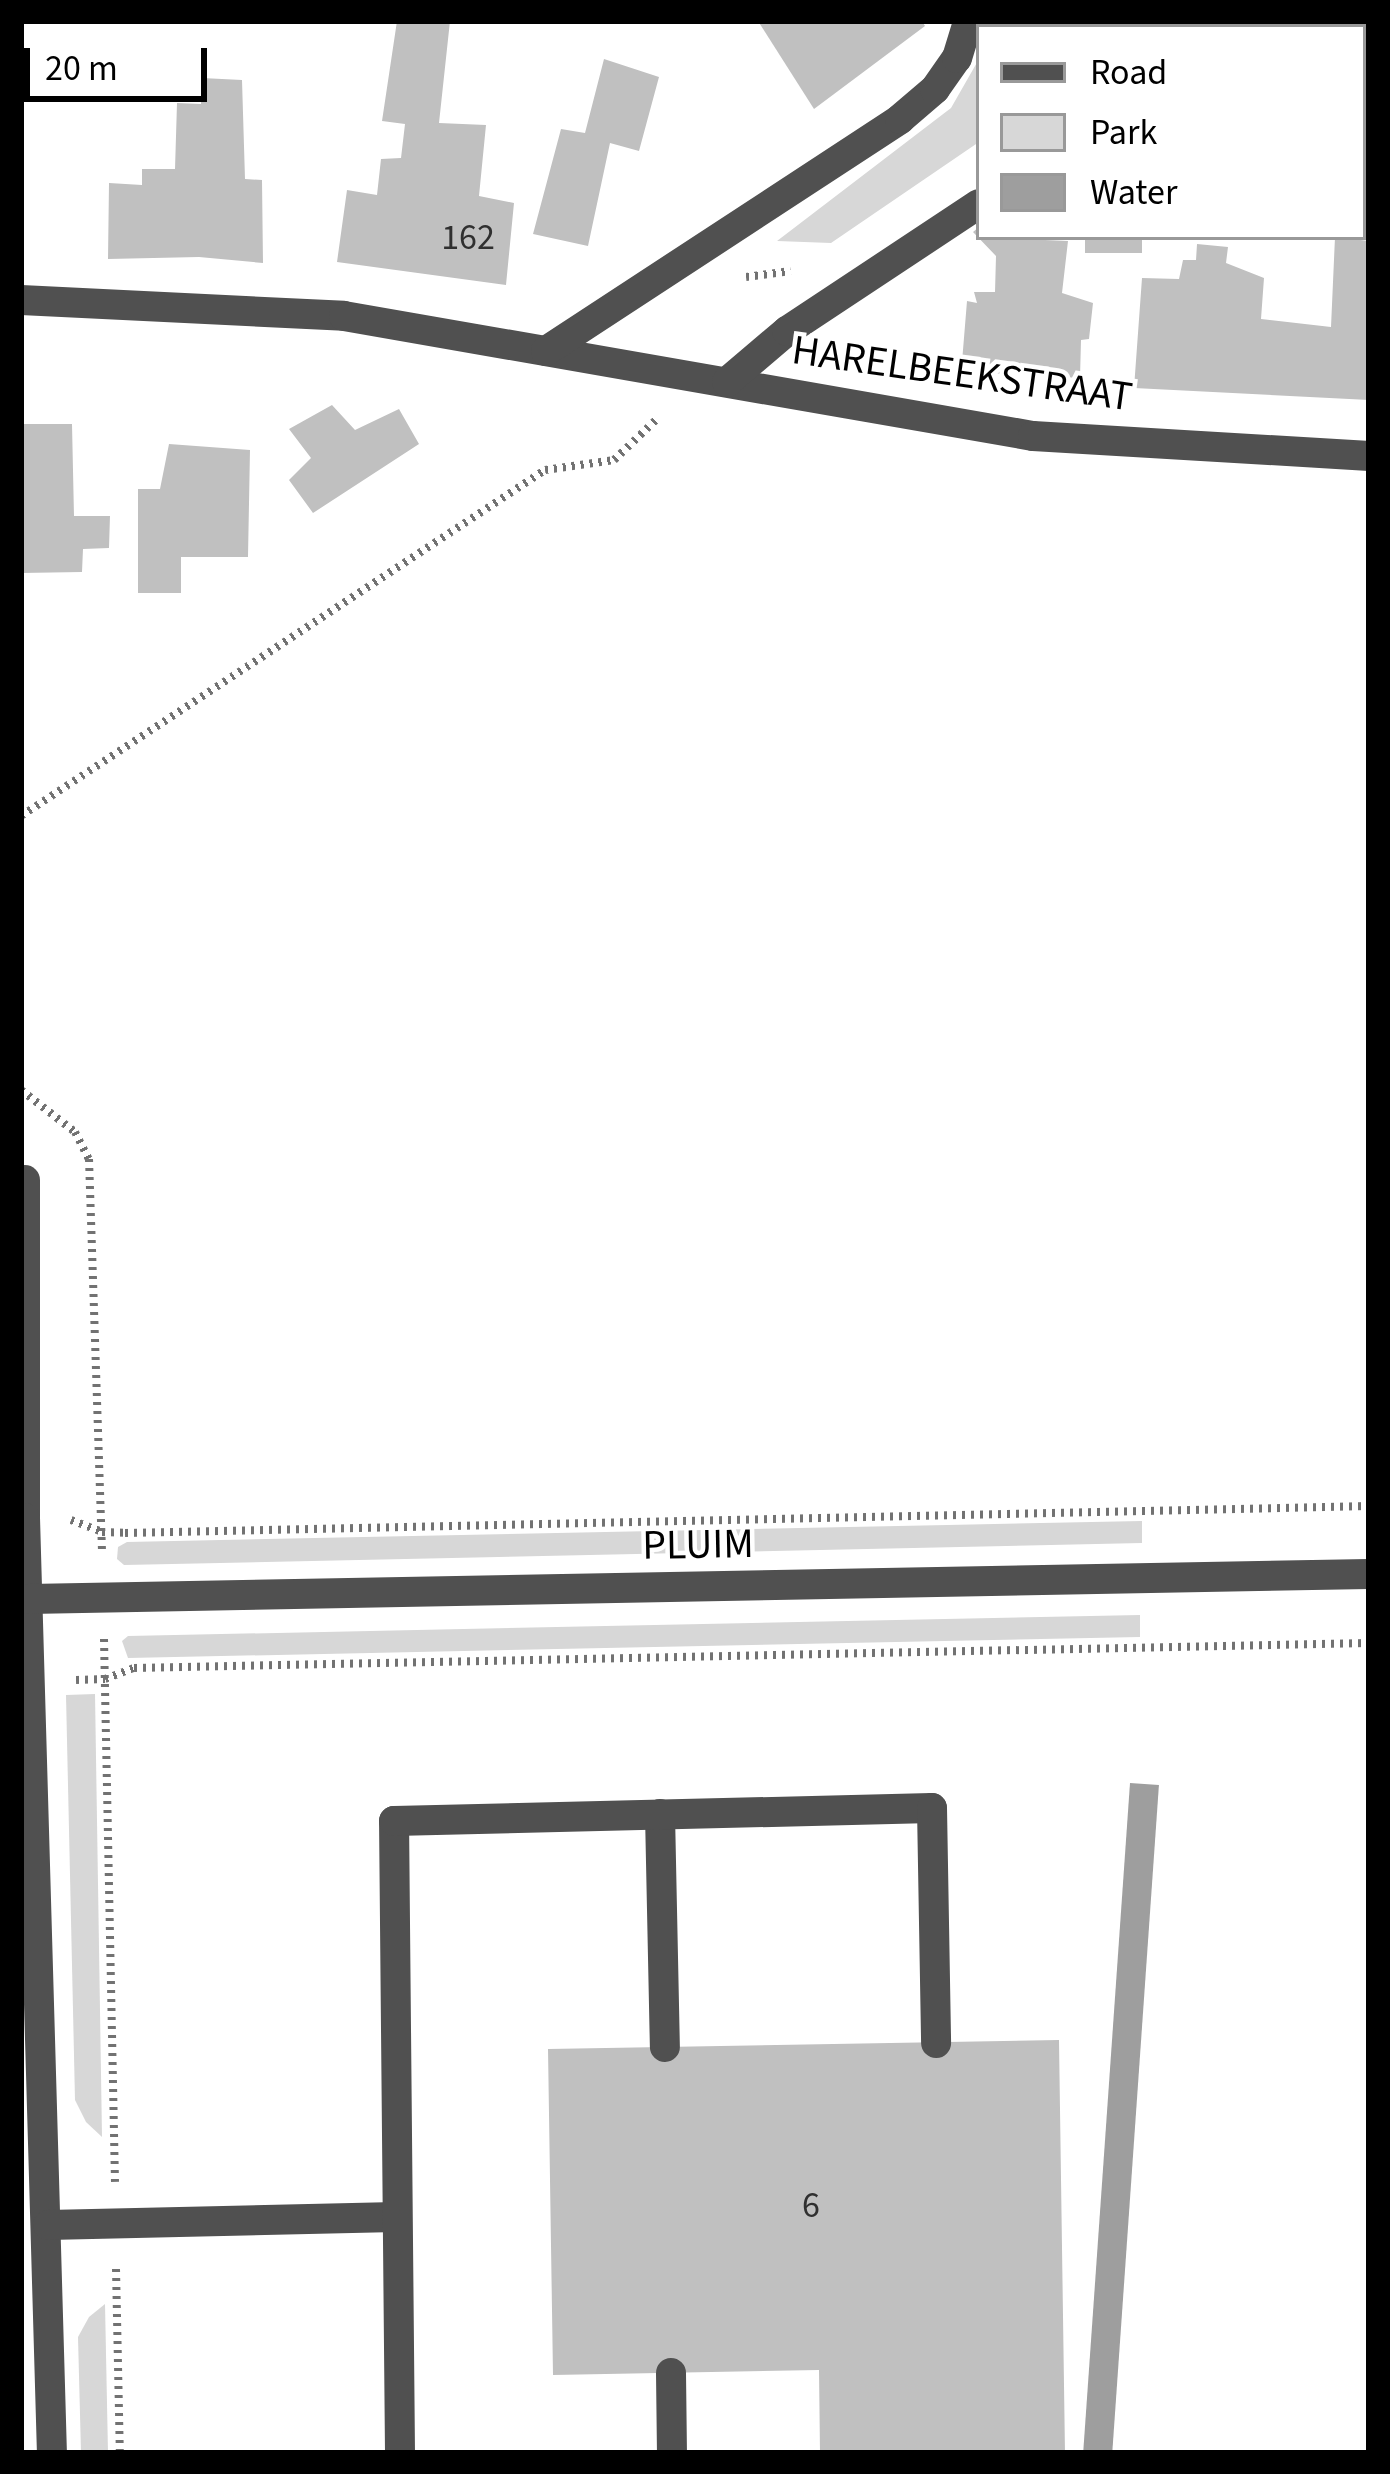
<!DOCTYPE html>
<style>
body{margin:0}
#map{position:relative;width:1390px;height:2474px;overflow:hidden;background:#fff;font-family:"Source Sans 3",sans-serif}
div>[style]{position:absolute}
.green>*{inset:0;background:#d7d7d7}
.water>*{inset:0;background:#9e9e9e;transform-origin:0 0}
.building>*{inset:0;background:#c0c0c0;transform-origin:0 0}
.path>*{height:8px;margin-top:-4px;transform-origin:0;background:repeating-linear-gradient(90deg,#727272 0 3px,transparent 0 9px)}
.minor>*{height:30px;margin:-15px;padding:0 15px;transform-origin:15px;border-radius:15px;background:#505050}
span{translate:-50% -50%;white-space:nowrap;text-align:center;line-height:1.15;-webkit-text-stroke:9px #fff;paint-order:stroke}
.number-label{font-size:36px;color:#303030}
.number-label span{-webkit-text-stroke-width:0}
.street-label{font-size:42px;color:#000}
.frame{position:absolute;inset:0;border:24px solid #000;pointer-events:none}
.legend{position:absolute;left:976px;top:24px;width:390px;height:216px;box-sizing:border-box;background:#fff;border:3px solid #999;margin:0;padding:15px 21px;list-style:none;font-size:36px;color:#000}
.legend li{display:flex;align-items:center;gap:24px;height:60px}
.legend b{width:60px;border:3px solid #999}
.scale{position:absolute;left:24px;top:48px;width:183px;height:54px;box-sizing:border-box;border:6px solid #000;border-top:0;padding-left:15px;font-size:36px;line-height:42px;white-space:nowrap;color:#000;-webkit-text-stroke:9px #fff;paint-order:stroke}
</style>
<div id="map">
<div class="green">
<i style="clip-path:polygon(979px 59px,979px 142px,831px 243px,777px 241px,951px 108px)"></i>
<i style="clip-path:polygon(1142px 1521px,1142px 1543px,124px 1565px,117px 1559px,118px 1547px,127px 1542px)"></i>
<i style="clip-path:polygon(1140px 1615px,1140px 1637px,128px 1658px,122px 1641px,128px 1636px)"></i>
<i style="clip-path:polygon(95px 1694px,102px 2137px,86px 2122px,75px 2100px,66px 1695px)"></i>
<i style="clip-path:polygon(105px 2304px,108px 2453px,81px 2453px,78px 2337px,89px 2317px)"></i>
</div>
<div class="water">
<i style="left:1130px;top:1783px;width:29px;height:670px;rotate:4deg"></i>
</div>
<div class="building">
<i style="clip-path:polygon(397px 21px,450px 21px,439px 123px,486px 125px,479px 196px,514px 203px,506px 285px,337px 262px,347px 190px,377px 195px,381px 159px,401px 158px,405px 124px,382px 121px)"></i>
<i style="clip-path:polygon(758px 21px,922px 21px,925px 26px,814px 109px)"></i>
<i style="clip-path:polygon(1347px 21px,1369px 21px,1369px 77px,1363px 76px,1363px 27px,1347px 27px)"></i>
<i style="clip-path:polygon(604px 59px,659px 77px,639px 151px,610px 143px,588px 246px,533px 234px,561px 129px,585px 133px)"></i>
<i style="clip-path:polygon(202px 78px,242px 80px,245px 179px,262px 180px,263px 263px,199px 257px,108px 259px,109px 183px,142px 185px,142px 169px,175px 169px,177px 103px,201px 104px)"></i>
<i style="clip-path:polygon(979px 227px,979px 237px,1068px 241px,1062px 293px,1093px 303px,1089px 339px,1081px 340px,1080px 378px,970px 372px,974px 361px,962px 362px,967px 301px,977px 303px,974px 292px,995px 292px,996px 256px,973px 232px)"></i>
<i style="left:1085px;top:237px;width:57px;height:16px"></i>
<i style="clip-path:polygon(1335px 237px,1369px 241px,1369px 400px,1134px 388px,1142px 278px,1179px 279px,1183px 260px,1196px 260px,1197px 244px,1228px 247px,1226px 263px,1264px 278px,1261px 319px,1331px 327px)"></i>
<i style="clip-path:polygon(332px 405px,355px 430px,399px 409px,419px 444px,313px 513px,289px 480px,311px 458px,289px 429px)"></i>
<i style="clip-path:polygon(21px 424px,72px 424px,74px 516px,110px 516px,109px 548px,83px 549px,82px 572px,21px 573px)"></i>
<i style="clip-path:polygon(169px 444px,250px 450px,248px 557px,181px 557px,181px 593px,138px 593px,138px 489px,160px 489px)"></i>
<i style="clip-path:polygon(1059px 2040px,1065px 2453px,820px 2453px,819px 2370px,553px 2375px,548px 2049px)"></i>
</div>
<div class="path">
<i style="left:1184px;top:27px;width:11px;rotate:-34deg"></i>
<i style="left:746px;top:277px;width:45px;rotate:-7.6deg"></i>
<i style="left:21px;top:816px;width:628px;rotate:-33.44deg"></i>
<i style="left:545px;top:470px;width:70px;rotate:-8.2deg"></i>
<i style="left:614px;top:460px;width:62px;rotate:-43.7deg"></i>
<i style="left:21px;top:1090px;width:68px;rotate:37.9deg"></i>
<i style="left:75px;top:1132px;width:30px;rotate:63deg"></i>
<i style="left:89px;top:1159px;width:393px;rotate:88.1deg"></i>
<i style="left:71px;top:1520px;width:33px;rotate:21deg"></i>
<i style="left:102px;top:1532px;width:23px;rotate:2deg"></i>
<i style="left:125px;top:1533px;width:1244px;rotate:-1.24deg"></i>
<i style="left:104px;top:1639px;width:543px;rotate:88.84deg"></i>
<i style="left:76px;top:1680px;width:29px;rotate:-2deg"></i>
<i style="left:105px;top:1679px;width:31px;rotate:-21deg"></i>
<i style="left:134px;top:1668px;width:1235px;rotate:-1.16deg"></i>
<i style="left:116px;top:2269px;width:184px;rotate:88.8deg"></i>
</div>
<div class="minor">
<i style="left:1247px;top:27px;width:11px;rotate:-34deg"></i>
<i style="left:21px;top:300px;width:323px;rotate:2.8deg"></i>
<i style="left:344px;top:316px;width:699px;rotate:9.88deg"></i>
<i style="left:1033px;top:436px;width:337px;rotate:3.4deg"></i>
<i style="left:546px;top:351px;width:423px;rotate:-33.2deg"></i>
<i style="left:900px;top:119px;width:46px;rotate:-40.6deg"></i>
<i style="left:935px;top:89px;width:38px;rotate:-55deg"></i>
<i style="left:957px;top:58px;width:39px;rotate:-73deg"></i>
<i style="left:727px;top:382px;width:79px;rotate:-40.4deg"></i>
<i style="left:787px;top:331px;width:230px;rotate:-33.5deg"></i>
<i style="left:25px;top:1180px;width:338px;rotate:90deg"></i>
<i style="left:25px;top:1518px;width:935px;rotate:88.35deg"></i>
<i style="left:29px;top:1599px;width:1340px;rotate:-1.07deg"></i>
<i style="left:660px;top:1814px;width:233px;rotate:88.8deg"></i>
<i style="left:48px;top:2225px;width:348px;rotate:-1.3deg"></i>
<i style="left:671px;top:2373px;width:80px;rotate:89.3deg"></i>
<i style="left:400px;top:2453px;width:632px;rotate:-90.54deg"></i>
<i style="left:394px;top:1821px;width:538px;rotate:-1.38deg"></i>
<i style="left:932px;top:1808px;width:235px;rotate:89deg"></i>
</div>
<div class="number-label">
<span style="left:468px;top:238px">162</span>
<span style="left:811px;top:2206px">6</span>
</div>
<div class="street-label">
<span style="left:962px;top:374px;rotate:8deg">HARELBEEKSTRAAT</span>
<span style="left:698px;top:1545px;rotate:-1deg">PLUIM</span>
</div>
<div class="frame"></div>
<ul class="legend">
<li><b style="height:15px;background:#505050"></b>Road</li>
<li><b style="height:33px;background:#d7d7d7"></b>Park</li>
<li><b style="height:33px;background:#9e9e9e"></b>Water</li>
</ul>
<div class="scale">20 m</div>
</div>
